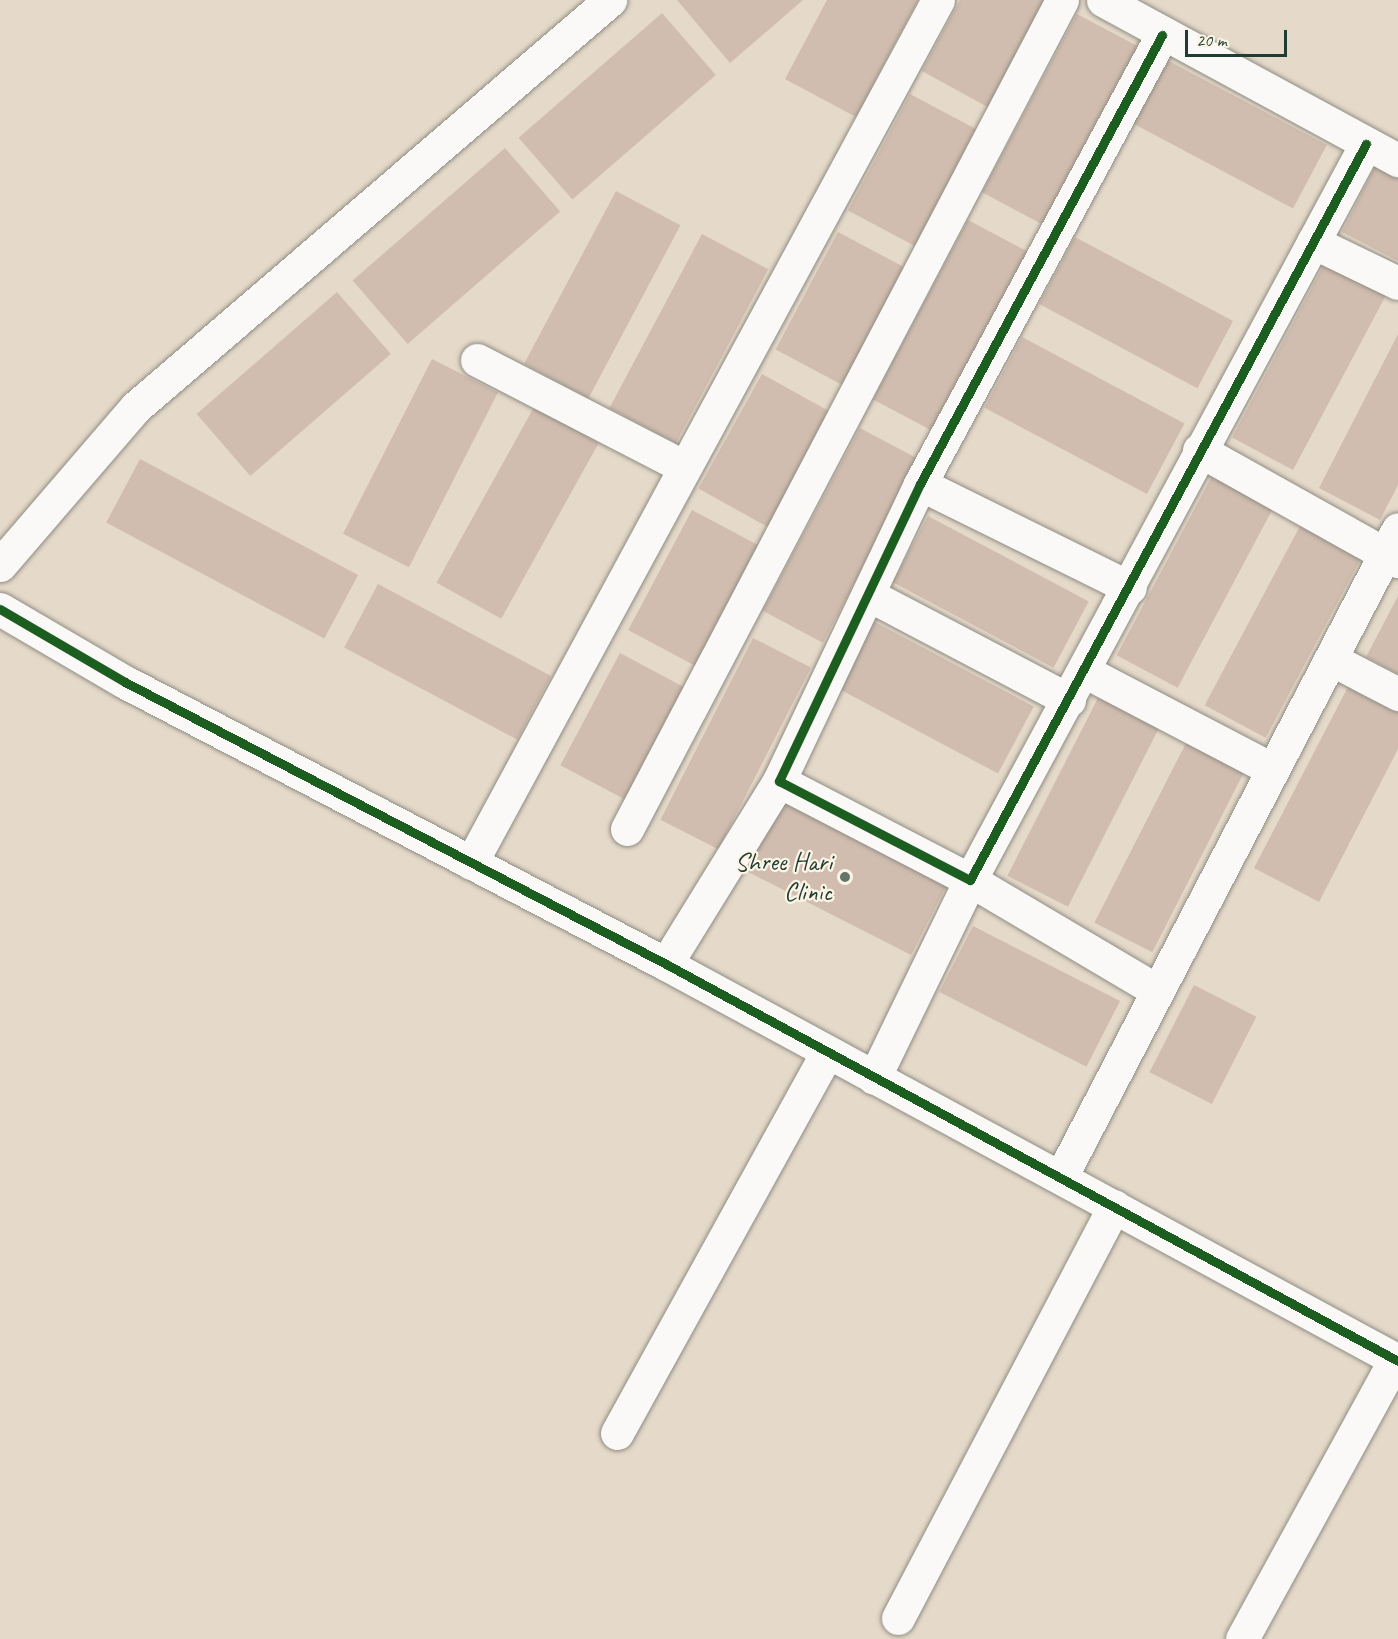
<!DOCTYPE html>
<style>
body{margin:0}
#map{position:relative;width:1398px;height:1639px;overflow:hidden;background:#e5d9c9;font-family:Caveat,sans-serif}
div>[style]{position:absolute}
.building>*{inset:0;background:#d1bdaf;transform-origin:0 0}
.roads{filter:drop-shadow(0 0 2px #8e8d83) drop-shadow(0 0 2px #8e8d83)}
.minor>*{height:33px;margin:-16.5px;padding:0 16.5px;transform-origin:16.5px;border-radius:16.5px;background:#fbf9f7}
.cycleway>*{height:9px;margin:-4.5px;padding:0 4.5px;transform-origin:4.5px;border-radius:4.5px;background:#1b5e20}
.dots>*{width:16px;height:16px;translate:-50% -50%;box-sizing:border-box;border:3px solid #fcf5e5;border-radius:50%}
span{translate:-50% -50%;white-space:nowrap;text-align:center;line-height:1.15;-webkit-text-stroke:4.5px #fcf5e5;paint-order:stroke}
.poi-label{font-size:26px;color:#1f3d34}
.right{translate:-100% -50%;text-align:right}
.scale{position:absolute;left:1185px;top:30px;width:102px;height:27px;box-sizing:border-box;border:3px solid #1f3d34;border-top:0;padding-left:8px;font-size:18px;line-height:21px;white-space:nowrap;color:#1f3d34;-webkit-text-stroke:4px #fcf5e5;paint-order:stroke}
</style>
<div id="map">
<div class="building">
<i style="clip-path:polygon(677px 0,803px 0,730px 63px)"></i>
<i style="clip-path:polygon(827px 0,918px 0,856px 117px,785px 79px)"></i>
<i style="clip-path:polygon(960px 0,1051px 0,993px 110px,922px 71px)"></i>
<i style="left:662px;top:13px;width:82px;height:190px;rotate:49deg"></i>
<i style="left:1077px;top:14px;width:70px;height:202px;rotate:28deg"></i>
<i style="left:1167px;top:60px;width:181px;height:72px;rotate:28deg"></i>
<i style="left:910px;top:94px;width:81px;height:132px;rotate:28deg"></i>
<i style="left:505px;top:148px;width:84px;height:202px;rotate:49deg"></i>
<i style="clip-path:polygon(1377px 163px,1398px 174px,1398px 261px,1342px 232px)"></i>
<i style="left:616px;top:191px;width:73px;height:196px;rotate:28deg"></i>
<i style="left:968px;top:220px;width:70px;height:203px;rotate:28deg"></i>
<i style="left:838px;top:232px;width:81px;height:133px;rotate:28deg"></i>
<i style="left:702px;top:234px;width:75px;height:197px;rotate:28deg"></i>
<i style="left:1075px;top:237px;width:179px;height:76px;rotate:28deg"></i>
<i style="left:1326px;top:261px;width:69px;height:200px;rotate:28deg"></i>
<i style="left:337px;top:292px;width:82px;height:186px;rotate:49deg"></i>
<i style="clip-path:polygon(1398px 334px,1398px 485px,1380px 520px,1319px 488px)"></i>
<i style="left:1022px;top:337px;width:184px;height:80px;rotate:28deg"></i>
<i style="left:432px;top:359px;width:74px;height:196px;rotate:27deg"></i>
<i style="left:762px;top:374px;width:81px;height:131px;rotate:29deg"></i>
<i style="left:534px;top:407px;width:74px;height:201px;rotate:29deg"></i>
<i style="left:860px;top:428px;width:68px;height:207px;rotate:28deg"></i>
<i style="left:140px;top:459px;width:247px;height:72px;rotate:28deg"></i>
<i style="left:1212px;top:476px;width:69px;height:203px;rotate:28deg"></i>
<i style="left:692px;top:510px;width:79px;height:136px;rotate:28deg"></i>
<i style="left:928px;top:516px;width:182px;height:75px;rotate:28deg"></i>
<i style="left:1300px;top:526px;width:69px;height:203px;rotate:28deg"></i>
<i style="left:378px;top:584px;width:196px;height:72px;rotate:28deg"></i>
<i style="clip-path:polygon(1398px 596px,1398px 674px,1366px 657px)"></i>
<i style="left:873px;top:621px;width:182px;height:76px;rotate:28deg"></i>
<i style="left:753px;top:638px;width:65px;height:204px;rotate:27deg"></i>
<i style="left:620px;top:653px;width:77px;height:127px;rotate:28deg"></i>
<i style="clip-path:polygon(1351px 681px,1398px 706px,1398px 749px,1319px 902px,1254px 868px)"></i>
<i style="left:1100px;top:694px;width:68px;height:204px;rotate:27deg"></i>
<i style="left:1187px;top:741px;width:65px;height:204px;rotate:27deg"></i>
<i style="left:779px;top:798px;width:189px;height:80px;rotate:27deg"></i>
<i style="left:973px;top:926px;width:165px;height:74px;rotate:27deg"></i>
<i style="left:1194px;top:985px;width:70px;height:98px;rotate:27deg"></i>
</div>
<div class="roads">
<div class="minor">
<i style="left:1103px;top:0;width:336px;rotate:28.5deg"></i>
<i style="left:1162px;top:35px;width:510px;rotate:118.32deg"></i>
<i style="left:920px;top:484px;width:329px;rotate:115.4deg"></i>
<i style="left:779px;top:781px;width:215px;rotate:27.4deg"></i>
<i style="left:970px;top:880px;width:836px;rotate:-61.72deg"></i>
<i style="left:1313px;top:242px;width:94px;rotate:25.8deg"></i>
<i style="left:477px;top:360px;width:231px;rotate:27.3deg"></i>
<i style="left:1199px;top:450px;width:228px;rotate:29.2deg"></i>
<i style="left:920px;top:484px;width:234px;rotate:26.3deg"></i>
<i style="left:0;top:565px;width:208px;rotate:-49.3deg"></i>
<i style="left:136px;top:407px;width:625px;rotate:-40.65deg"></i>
<i style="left:869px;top:595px;width:226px;rotate:27.7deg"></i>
<i style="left:0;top:609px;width:145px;rotate:30.3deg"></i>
<i style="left:125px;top:682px;width:610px;rotate:27.53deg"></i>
<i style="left:666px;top:964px;width:833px;rotate:28.47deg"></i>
<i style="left:1331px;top:659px;width:76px;rotate:27.6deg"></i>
<i style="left:1084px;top:671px;width:213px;rotate:27.6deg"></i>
<i style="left:627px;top:829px;width:936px;rotate:-62.31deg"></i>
<i style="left:471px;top:863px;width:981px;rotate:-61.58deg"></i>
<i style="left:666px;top:964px;width:215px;rotate:-58.3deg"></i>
<i style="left:874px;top:1078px;width:220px;rotate:-64.1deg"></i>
<i style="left:970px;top:880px;width:218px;rotate:30.6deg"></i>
<i style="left:1061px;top:1177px;width:730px;rotate:-62.52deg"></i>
<i style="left:617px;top:1433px;width:435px;rotate:-61.1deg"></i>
<i style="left:898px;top:1618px;width:465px;rotate:-62.3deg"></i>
<i style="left:1242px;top:1639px;width:319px;rotate:-61.3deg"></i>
</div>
</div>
<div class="cycleway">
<i style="left:1162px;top:35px;width:510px;rotate:118.32deg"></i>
<i style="left:920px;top:484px;width:329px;rotate:115.4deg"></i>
<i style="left:779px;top:781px;width:215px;rotate:27.4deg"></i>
<i style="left:970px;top:880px;width:836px;rotate:-61.72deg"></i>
<i style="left:0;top:609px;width:145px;rotate:30.3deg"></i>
<i style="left:125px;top:682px;width:610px;rotate:27.53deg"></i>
<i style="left:666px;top:964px;width:833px;rotate:28.47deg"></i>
</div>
<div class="dots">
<i style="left:845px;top:877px;background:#647468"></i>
</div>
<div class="poi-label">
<span class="right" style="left:832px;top:877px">Shree Hari<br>Clinic</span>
</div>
<div class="scale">20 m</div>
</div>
